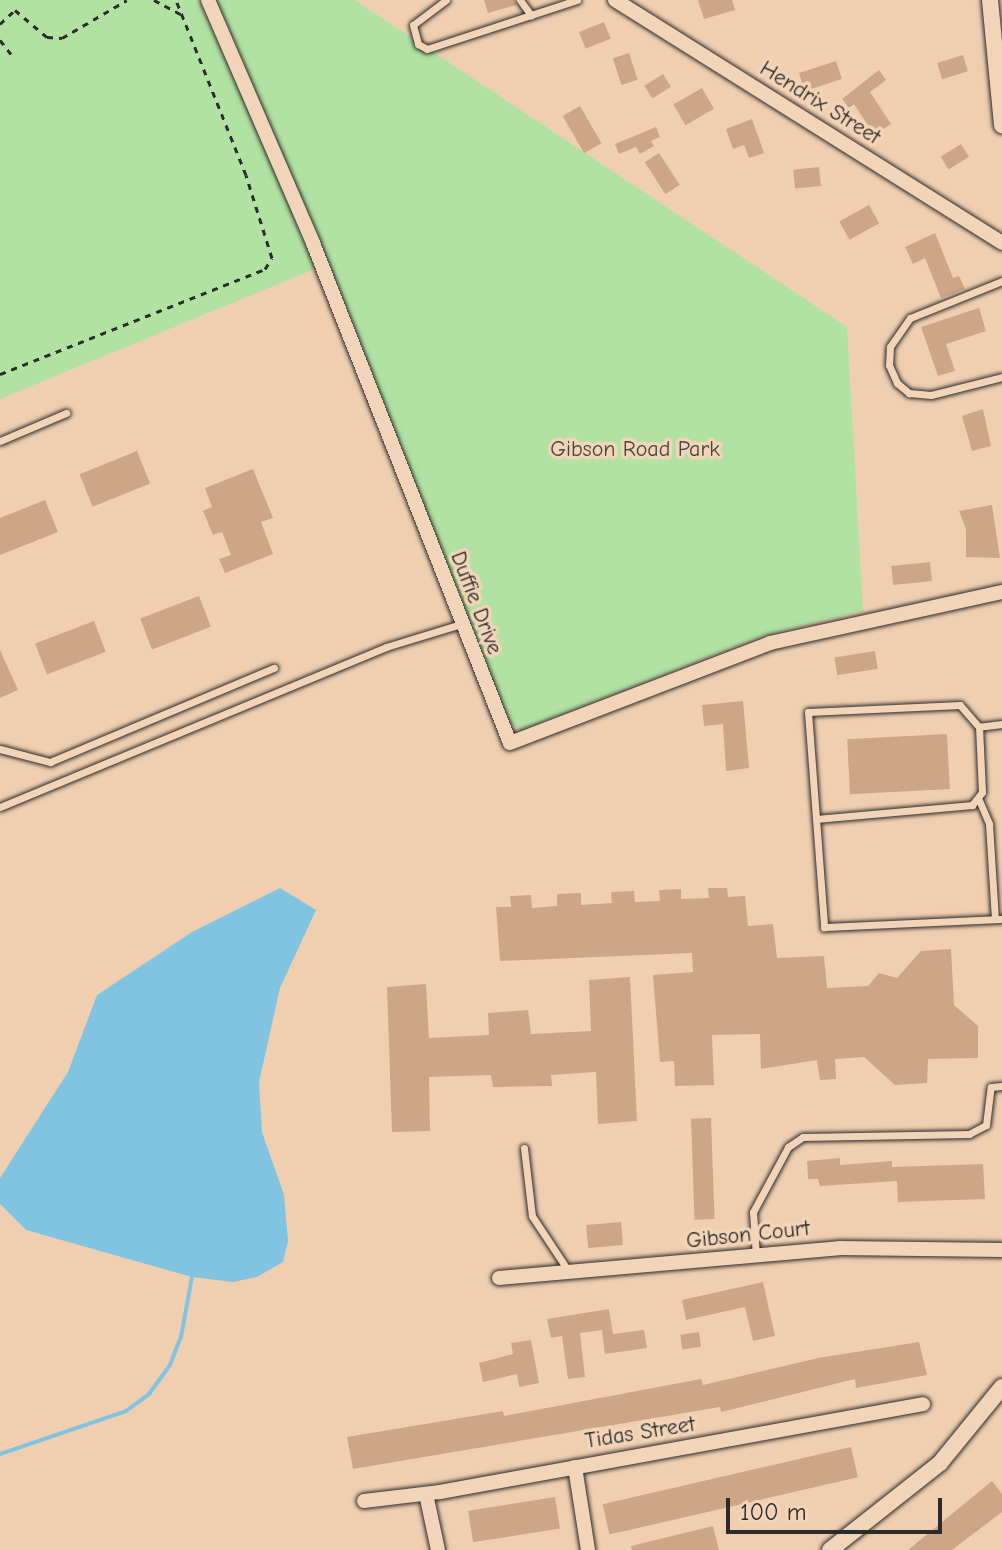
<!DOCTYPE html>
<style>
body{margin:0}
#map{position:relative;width:1002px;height:1550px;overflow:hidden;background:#f0cfb1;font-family:"Comic Neue",sans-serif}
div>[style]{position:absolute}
.green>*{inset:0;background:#b1e2a2}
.water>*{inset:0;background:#81c4e2}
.stream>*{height:4px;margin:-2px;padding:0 2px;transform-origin:2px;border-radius:2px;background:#81c4e2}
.building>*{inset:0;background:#cda688;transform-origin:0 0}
.path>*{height:3px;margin-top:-1.5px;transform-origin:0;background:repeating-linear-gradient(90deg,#2b2b2b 0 6px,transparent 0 12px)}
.roads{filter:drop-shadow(0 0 2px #2b2b2b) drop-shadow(0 0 2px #2b2b2b)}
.service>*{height:7px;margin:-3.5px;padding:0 3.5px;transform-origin:3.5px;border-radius:3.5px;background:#f2d4b8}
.minor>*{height:14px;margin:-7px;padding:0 7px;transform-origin:7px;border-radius:7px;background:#f2d4b8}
.tertiary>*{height:16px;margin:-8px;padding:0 8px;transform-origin:8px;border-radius:8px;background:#f2d4b8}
span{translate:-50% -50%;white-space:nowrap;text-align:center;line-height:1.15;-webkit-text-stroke:7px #f2d4b8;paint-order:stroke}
.street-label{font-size:22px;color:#2b2b2b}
.park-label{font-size:22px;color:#3f463d}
.scale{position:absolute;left:726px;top:1498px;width:216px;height:36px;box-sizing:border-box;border:4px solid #2b2b2b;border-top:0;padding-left:10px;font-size:24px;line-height:28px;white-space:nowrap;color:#2b2b2b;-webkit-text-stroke:6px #f2d4b8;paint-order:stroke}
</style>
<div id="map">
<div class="green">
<i style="clip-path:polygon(0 0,199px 0,322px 266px,0 399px)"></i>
<i style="clip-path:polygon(216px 0,355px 0,847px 327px,863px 611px,762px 636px,521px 730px,507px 723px,317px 236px)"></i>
</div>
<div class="water">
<i style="clip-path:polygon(280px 888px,316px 910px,280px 988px,259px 1082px,262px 1132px,284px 1195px,288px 1241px,283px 1262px,257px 1277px,233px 1282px,192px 1277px,26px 1230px,0 1204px,0 1178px,68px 1072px,97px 995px,192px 932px)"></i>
</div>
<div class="stream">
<i style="left:0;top:1454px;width:133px;rotate:-18.8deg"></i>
<i style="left:126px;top:1411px;width:29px;rotate:-36deg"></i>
<i style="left:149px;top:1394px;width:36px;rotate:-54deg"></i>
<i style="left:170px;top:1365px;width:30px;rotate:-69deg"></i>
<i style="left:181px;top:1337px;width:61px;rotate:-79.6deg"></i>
</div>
<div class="building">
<i style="clip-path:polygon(484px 0,514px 0,516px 5px,488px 13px)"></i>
<i style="clip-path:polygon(698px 0,732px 0,735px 10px,704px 19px)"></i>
<i style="left:604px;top:22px;width:18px;height:27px;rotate:68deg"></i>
<i style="left:629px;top:53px;width:28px;height:17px;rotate:72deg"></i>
<i style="left:963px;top:55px;width:17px;height:27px;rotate:73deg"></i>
<i style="left:836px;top:61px;width:19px;height:39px;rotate:72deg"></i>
<i style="clip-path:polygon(879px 70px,886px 80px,870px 92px,891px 124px,874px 135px,854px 104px,849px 108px,842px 99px)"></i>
<i style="left:663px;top:74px;width:15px;height:22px;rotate:58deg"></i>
<i style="left:702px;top:88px;width:24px;height:33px;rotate:60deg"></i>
<i style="left:580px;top:106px;width:43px;height:20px;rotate:60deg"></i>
<i style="clip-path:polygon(752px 119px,764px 153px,749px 158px,744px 145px,733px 149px,726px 129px)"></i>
<i style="clip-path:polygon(656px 127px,660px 137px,651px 141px,654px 146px,640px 154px,636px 147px,619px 154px,615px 144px)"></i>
<i style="left:961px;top:144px;width:15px;height:24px;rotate:58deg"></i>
<i style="left:659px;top:153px;width:38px;height:17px;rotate:57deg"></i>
<i style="left:819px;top:167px;width:19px;height:26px;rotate:84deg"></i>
<i style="left:869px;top:205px;width:21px;height:34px;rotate:61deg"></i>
<i style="clip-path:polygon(935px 233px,953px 278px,959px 276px,965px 289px,941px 298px,925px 258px,913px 264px,905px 247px)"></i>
<i style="clip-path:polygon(979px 308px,986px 331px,946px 344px,955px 371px,938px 376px,921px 327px)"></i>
<i style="clip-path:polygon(983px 409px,991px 446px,972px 451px,962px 416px)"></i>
<i style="left:137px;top:451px;width:35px;height:62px;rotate:68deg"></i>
<i style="clip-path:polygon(253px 469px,273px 518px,261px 522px,273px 554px,225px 573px,219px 559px,231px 555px,222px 532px,213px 535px,203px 511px,212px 507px,205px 488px)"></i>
<i style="clip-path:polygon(45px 500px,58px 532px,0 555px,0 518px)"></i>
<i style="clip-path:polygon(992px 505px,1000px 558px,966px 557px,966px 529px,959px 511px)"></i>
<i style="left:930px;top:562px;width:19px;height:39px;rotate:84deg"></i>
<i style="left:199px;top:596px;width:33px;height:63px;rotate:69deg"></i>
<i style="left:94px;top:621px;width:33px;height:63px;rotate:69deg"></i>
<i style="clip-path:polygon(0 650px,18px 690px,0 698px)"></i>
<i style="left:875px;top:651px;width:18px;height:41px;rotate:81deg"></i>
<i style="clip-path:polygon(743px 701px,749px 768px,726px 771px,723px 724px,704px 726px,702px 705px)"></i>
<i style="left:947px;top:734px;width:55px;height:100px;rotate:87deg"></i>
<i style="clip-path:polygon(708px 888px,727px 888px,728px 897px,745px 896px,748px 926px,773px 924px,777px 958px,824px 956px,827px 988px,868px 986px,879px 973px,897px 978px,921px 951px,951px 949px,954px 1005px,978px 1026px,978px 1058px,928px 1059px,927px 1083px,895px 1085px,864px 1057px,835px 1059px,836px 1079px,820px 1080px,817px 1060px,761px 1069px,760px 1034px,712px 1035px,714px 1085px,675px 1086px,674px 1061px,660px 1062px,653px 975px,693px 972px,692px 953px,500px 961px,496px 907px,511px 907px,510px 896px,531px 895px,532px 908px,557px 906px,557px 894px,581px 893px,581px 905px,612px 903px,611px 892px,634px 891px,635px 902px,660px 901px,659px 890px,681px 889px,681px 899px,709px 898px)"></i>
<i style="clip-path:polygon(630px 977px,637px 1121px,598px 1124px,596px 1072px,551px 1075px,552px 1086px,493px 1087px,491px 1075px,429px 1077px,430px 1131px,392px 1132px,387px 987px,426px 984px,429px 1038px,489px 1035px,488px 1013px,528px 1010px,531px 1034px,591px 1031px,589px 980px)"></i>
<i style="left:711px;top:1118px;width:101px;height:20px;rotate:88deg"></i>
<i style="clip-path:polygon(840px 1158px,840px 1165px,892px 1161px,892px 1167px,983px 1164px,985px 1199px,898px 1202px,897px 1181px,820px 1186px,818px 1179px,808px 1179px,807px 1161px)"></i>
<i style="left:621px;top:1222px;width:23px;height:35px;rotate:85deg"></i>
<i style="clip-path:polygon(763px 1282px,775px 1336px,753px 1341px,745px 1307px,686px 1320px,682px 1300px)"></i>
<i style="clip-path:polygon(609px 1309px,613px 1334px,644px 1330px,647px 1348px,605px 1354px,602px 1330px,580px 1333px,585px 1377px,568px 1379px,562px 1336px,551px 1338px,547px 1319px)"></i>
<i style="left:699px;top:1332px;width:15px;height:19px;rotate:82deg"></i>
<i style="clip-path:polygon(531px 1340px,539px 1383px,519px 1387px,517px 1374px,483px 1382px,479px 1363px,513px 1354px,511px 1343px)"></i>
<i style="clip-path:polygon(919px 1342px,927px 1375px,856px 1388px,855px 1379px,721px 1412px,720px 1407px,353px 1469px,347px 1437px,503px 1411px,504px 1416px,701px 1379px,703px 1385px,818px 1358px)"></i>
<i style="left:851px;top:1447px;width:31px;height:255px;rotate:77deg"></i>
<i style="clip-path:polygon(992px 1481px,1002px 1494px,1002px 1512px,952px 1550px,908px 1550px)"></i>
<i style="left:555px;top:1497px;width:32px;height:88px;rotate:81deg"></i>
<i style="clip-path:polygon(713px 1526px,719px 1550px,632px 1550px,631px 1546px)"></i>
</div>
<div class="path">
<i style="left:154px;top:0;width:32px;rotate:28deg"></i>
<i style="left:0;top:24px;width:21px;rotate:-43deg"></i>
<i style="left:15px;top:10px;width:42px;rotate:40.2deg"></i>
<i style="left:47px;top:37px;width:15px;rotate:4deg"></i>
<i style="left:62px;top:38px;width:75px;rotate:-30.3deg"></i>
<i style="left:0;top:40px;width:18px;rotate:52deg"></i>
<i style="left:0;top:374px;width:285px;rotate:-21.6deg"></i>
<i style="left:265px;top:269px;width:13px;rotate:-58deg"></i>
<i style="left:272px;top:258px;width:87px;rotate:-107.4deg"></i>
<i style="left:246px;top:175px;width:188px;rotate:-111.8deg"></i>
</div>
<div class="roads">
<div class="service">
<i style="left:446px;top:0;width:41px;rotate:142.9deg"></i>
<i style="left:413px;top:25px;width:20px;rotate:75deg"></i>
<i style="left:418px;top:44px;width:10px;rotate:29deg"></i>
<i style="left:427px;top:49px;width:158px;rotate:-18.1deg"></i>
<i style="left:520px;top:0;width:19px;rotate:54deg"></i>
<i style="left:1002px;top:281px;width:99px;rotate:158.1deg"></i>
<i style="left:910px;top:318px;width:35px;rotate:125deg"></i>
<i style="left:890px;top:347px;width:18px;rotate:93deg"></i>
<i style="left:889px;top:365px;width:20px;rotate:66deg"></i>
<i style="left:897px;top:383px;width:16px;rotate:40deg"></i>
<i style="left:909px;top:393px;width:22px;rotate:5deg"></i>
<i style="left:931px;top:395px;width:73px;rotate:-14.2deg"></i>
<i style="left:0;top:441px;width:72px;rotate:-23deg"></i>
<i style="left:1002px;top:724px;width:23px;rotate:173deg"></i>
<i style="left:979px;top:727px;width:29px;rotate:-131deg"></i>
<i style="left:960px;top:705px;width:152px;rotate:177.4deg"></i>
<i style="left:808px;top:712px;width:216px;rotate:85.7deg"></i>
<i style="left:824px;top:927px;width:178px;rotate:-2.6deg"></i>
<i style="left:0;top:749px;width:52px;rotate:14.6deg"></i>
<i style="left:50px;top:762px;width:243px;rotate:-22.8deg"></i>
<i style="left:979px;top:800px;width:26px;rotate:67deg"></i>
<i style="left:989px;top:824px;width:95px;rotate:86.4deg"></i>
<i style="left:0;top:807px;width:418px;rotate:-22.5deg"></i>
<i style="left:386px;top:647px;width:78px;rotate:-17deg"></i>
<i style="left:816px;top:819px;width:157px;rotate:-5.1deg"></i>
<i style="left:972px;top:805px;width:16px;rotate:-52deg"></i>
<i style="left:982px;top:792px;width:65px;rotate:-92.6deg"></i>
<i style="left:524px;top:1148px;width:68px;rotate:83.3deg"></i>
<i style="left:532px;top:1216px;width:67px;rotate:56.5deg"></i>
<i style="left:756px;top:1256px;width:44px;rotate:-93.9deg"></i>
<i style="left:753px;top:1212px;width:74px;rotate:-61.7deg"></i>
<i style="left:788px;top:1147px;width:18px;rotate:-34deg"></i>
<i style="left:803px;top:1137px;width:166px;rotate:-1deg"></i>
<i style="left:969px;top:1134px;width:19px;rotate:-28deg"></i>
<i style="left:986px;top:1125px;width:38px;rotate:-83deg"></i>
<i style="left:991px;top:1087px;width:11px;rotate:-5deg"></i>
</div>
<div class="minor">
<i style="left:208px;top:0;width:265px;rotate:66.6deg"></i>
<i style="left:313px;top:243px;width:537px;rotate:68.5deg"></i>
<i style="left:510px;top:743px;width:279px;rotate:-21deg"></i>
<i style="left:770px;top:643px;width:238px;rotate:-12.4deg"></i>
<i style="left:615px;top:0;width:457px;rotate:32.1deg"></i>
<i style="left:499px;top:1278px;width:341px;rotate:-5deg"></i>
<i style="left:839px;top:1248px;width:163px;rotate:0.7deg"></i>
<i style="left:575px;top:1467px;width:84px;rotate:81.1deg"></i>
<i style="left:426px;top:1494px;width:57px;rotate:77.9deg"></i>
<i style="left:364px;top:1501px;width:77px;rotate:-6.8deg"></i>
<i style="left:440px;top:1492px;width:491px;rotate:-10.3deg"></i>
</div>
<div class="tertiary">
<i style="left:990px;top:0;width:126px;rotate:84.5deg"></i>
<i style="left:830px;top:1550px;width:140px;rotate:-38.3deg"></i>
<i style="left:940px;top:1463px;width:98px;rotate:-50.8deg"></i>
</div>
</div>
<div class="street-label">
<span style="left:820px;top:103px;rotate:32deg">Hendrix Street</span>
<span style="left:476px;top:603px;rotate:69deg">Duffie Drive</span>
<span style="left:748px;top:1235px;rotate:-6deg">Gibson Court</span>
<span style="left:640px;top:1433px;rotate:-9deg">Tidas Street</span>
</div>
<div class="park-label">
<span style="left:635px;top:450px">Gibson Road Park</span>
</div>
<div class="scale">100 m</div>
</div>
